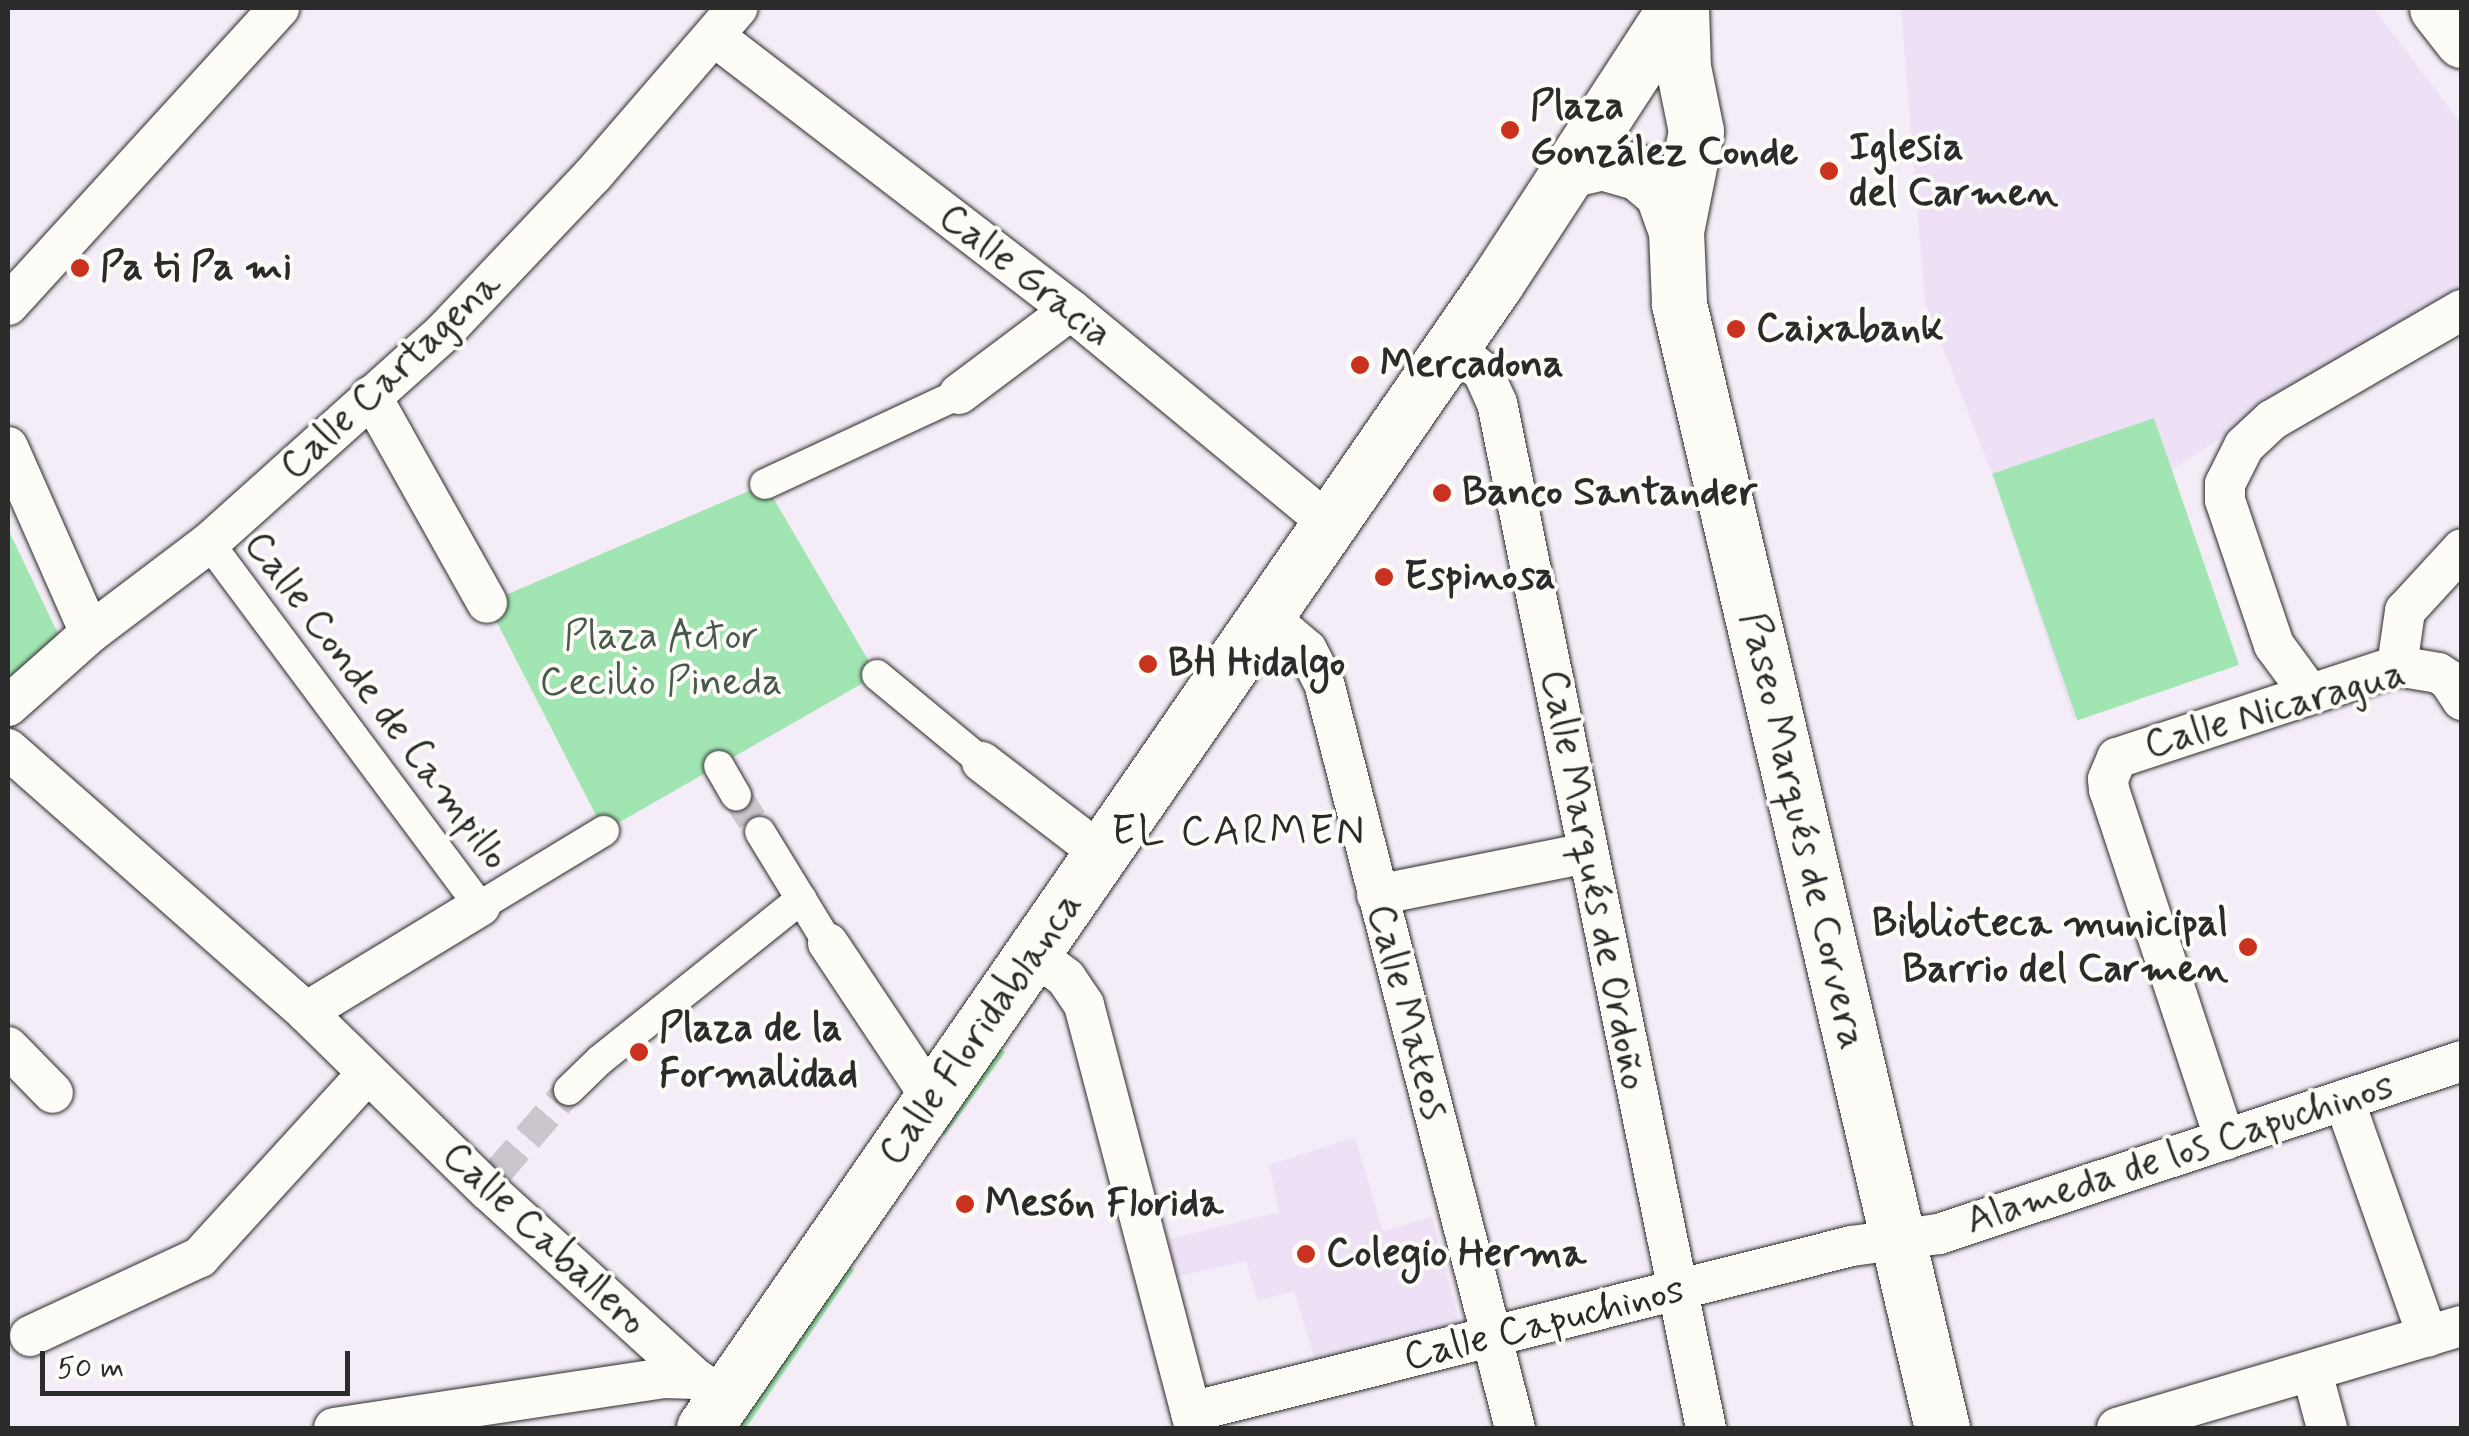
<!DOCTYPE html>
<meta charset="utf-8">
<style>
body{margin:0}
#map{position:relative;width:2469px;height:1436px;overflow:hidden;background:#f4ecf6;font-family:Mynerve,sans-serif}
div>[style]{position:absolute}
.built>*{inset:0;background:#eee1f6}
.green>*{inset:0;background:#a1e6b2;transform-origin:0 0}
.pedestrian-tunnel>*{height:30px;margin-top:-15px;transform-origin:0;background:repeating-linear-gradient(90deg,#ccc5cd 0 30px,transparent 0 45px)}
.roads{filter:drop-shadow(0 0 2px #2b2b2b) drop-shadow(0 0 2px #2b2b2b)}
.pedestrian>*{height:30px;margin:-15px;padding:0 15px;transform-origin:15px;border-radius:15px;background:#fdfcf7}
.minor>*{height:40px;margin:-20px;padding:0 20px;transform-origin:20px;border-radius:20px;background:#fdfcf7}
.secondary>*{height:55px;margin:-27.5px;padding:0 27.5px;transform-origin:27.5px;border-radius:27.5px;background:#fdfcf7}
.dots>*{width:28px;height:28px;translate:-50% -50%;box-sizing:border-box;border:5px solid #fdfcf7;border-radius:50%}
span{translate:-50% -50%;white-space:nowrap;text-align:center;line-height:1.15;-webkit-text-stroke:8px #fdfcf7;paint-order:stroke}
.poi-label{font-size:40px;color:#2b2b2b;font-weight:700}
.left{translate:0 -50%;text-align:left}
.right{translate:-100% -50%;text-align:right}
.street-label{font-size:40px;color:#2b2b2b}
.park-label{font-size:40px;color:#485a4d}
.neighbourhood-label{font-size:42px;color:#2b2b2b;letter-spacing:2.5px}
.frame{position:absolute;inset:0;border:10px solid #2b2b2b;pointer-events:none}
.scale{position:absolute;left:40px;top:1351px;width:310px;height:45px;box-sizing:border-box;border:5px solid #2b2b2b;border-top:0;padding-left:12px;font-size:30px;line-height:35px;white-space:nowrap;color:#2b2b2b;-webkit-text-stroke:8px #fdfcf7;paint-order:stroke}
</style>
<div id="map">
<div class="built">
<i style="clip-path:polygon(1901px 8px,2373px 8px,2461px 123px,2461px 286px,2172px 469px,2237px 665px,2073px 719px,1991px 471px,1925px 302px)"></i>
<i style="clip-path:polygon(1355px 1137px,1383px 1231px,1432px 1217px,1460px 1326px,1316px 1363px,1294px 1291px,1258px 1301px,1246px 1261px,1175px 1277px,1167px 1240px,1279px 1212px,1269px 1165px)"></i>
</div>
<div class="green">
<i style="left:2154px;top:418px;width:261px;height:171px;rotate:71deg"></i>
<i style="clip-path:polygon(765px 484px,877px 675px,604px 831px,487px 603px)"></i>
<i style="clip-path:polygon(8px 529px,61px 640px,8px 687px)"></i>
<i style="left:998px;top:1047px;width:9px;height:103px;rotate:36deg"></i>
<i style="clip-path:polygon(847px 1265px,854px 1270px,746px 1428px,734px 1428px)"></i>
</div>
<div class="pedestrian-tunnel">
<i style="left:736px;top:795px;width:44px;rotate:57deg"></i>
<i style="left:498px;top:1172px;width:108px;rotate:-49.1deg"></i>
</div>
<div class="roads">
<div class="pedestrian">
<i style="left:765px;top:484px;width:214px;rotate:-24.9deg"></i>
<i style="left:209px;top:543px;width:453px;rotate:53.3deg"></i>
<i style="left:480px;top:906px;width:145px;rotate:-31.2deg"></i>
<i style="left:877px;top:675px;width:136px;rotate:39.6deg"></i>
<i style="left:719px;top:766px;width:34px;rotate:60deg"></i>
<i style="left:760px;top:832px;width:130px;rotate:58.5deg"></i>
<i style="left:569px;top:1090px;width:43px;rotate:-44.1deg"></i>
<i style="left:600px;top:1060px;width:258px;rotate:-38.7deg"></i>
</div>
<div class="minor">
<i style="left:714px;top:36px;width:450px;rotate:37.5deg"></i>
<i style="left:1071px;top:310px;width:336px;rotate:39.6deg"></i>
<i style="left:8px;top:305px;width:402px;rotate:-47.6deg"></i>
<i style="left:1452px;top:347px;width:40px;rotate:39deg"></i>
<i style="left:1483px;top:372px;width:34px;rotate:66deg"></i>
<i style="left:1497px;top:403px;width:1046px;rotate:78.48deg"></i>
<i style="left:959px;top:394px;width:140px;rotate:-36.9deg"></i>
<i style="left:371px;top:396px;width:237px;rotate:60.7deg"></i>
<i style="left:8px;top:447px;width:203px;rotate:66.2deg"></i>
<i style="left:1267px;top:616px;width:52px;rotate:40.4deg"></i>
<i style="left:1307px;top:650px;width:37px;rotate:63deg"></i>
<i style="left:1324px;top:683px;width:769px;rotate:75.62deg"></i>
<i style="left:2397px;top:666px;width:56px;rotate:-81.7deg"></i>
<i style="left:2405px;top:611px;width:84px;rotate:-47.4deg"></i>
<i style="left:2310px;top:694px;width:61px;rotate:-126.3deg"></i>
<i style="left:2274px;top:645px;width:153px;rotate:-108.7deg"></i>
<i style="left:2225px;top:500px;width:16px;rotate:-90deg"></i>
<i style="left:2225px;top:484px;width:42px;rotate:-63.4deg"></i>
<i style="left:2244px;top:446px;width:38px;rotate:-43deg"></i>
<i style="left:2272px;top:420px;width:220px;rotate:-30.1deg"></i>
<i style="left:8px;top:706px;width:110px;rotate:-41.7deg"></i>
<i style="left:90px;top:633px;width:149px;rotate:-37.1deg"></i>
<i style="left:209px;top:543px;width:316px;rotate:-41.9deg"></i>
<i style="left:444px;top:332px;width:216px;rotate:-46.5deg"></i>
<i style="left:593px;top:175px;width:221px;rotate:-49.2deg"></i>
<i style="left:8px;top:749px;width:397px;rotate:41.4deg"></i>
<i style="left:306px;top:1012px;width:255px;rotate:44.4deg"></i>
<i style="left:488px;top:1190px;width:281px;rotate:42.3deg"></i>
<i style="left:696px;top:1379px;width:35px;rotate:33deg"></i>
<i style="left:982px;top:762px;width:151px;rotate:37.5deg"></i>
<i style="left:1377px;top:895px;width:215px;rotate:-11.3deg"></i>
<i style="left:828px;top:943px;width:187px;rotate:56.3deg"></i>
<i style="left:1033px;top:953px;width:41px;rotate:37.1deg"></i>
<i style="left:1066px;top:978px;width:32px;rotate:56deg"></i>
<i style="left:1084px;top:1005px;width:437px;rotate:75.3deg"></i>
<i style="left:306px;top:1012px;width:204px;rotate:-31.3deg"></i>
<i style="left:8px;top:1047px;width:64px;rotate:45.6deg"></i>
<i style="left:2344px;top:1100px;width:251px;rotate:70.5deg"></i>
<i style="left:2225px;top:1140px;width:369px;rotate:-108.3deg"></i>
<i style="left:2109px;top:790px;width:11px;rotate:-95deg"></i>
<i style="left:2108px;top:779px;width:23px;rotate:-67deg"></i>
<i style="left:2117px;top:758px;width:295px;rotate:-18.2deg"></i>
<i style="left:2397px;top:666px;width:42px;rotate:9.7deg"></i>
<i style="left:2438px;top:673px;width:13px;rotate:32deg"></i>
<i style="left:2449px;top:680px;width:24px;rotate:57deg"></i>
<i style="left:30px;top:1336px;width:187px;rotate:-24.9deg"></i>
<i style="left:200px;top:1257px;width:249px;rotate:-47.6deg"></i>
<i style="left:2312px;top:1372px;width:58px;rotate:75deg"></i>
<i style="left:1191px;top:1412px;width:682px;rotate:-14.1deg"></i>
<i style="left:1852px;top:1246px;width:88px;rotate:-7.9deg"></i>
<i style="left:1939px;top:1234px;width:551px;rotate:-18.3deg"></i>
<i style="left:334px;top:1428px;width:334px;rotate:-8.6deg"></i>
<i style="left:664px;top:1378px;width:32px;rotate:2deg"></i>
<i style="left:2117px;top:1428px;width:360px;rotate:-16.5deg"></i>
</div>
<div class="secondary">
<i style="left:1681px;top:8px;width:59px;rotate:88.1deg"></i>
<i style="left:1683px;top:67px;width:65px;rotate:78.5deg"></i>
<i style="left:1696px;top:131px;width:102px;rotate:101.3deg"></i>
<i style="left:1676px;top:231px;width:73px;rotate:87.6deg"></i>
<i style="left:1679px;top:304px;width:1154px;rotate:76.83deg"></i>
<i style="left:2437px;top:8px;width:41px;rotate:52deg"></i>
<i style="left:1568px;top:170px;width:35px;rotate:-13deg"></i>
<i style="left:1602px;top:162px;width:37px;rotate:16deg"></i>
<i style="left:1638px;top:172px;width:31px;rotate:40deg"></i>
<i style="left:1662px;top:192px;width:41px;rotate:70.3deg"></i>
<i style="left:704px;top:1428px;width:1392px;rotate:-55.33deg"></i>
<i style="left:1496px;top:283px;width:328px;rotate:-56.9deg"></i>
</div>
</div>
<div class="dots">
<i style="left:1510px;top:130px;background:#c8321e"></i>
<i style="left:1829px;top:171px;background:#c8321e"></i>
<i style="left:80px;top:268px;background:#c8321e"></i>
<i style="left:1736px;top:329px;background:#c8321e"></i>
<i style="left:1360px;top:365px;background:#c8321e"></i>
<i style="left:1442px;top:493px;background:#c8321e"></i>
<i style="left:1384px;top:577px;background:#c8321e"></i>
<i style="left:1148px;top:664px;background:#c8321e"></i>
<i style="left:2248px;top:947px;background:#c8321e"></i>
<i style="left:639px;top:1052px;background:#c8321e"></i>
<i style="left:965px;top:1204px;background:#c8321e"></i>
<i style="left:1306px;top:1254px;background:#c8321e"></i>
</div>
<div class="poi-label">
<span class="left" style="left:1530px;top:130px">Plaza<br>González Conde</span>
<span class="left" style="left:1849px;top:171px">Iglesia<br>del Carmen</span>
<span class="left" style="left:100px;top:268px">Pa ti Pa mi</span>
<span class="left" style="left:1756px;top:329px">Caixabank</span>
<span class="left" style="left:1380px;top:365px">Mercadona</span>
<span class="left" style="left:1462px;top:493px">Banco Santander</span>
<span class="left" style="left:1404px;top:577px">Espinosa</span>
<span class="left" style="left:1168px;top:664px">BH Hidalgo</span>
<span class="right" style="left:2228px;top:947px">Biblioteca municipal<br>Barrio del Carmen</span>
<span class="left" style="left:659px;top:1052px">Plaza de la<br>Formalidad</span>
<span class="left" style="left:985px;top:1204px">Mesón Florida</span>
<span class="left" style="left:1326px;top:1254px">Colegio Herma</span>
</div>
<div class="street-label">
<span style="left:1025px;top:276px;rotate:38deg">Calle Gracia</span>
<span style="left:391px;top:376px;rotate:-43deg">Calle Cartagena</span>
<span style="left:376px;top:701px;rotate:53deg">Calle Conde de Campillo</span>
<span style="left:2275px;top:710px;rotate:-16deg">Calle Nicaragua</span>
<span style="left:1802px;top:831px;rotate:77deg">Paseo Marqués de Corvera</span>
<span style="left:1593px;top:880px;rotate:79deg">Calle Marqués de Ordoño</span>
<span style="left:1407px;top:1012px;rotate:75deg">Calle Mateos</span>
<span style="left:981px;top:1029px;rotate:-55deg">Calle Floridablanca</span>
<span style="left:2180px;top:1154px;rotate:-18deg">Alameda de los Capuchinos</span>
<span style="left:544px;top:1239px;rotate:43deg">Calle Caballero</span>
<span style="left:1544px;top:1324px;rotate:-14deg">Calle Capuchinos</span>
</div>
<div class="park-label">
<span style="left:661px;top:660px">Plaza Actor<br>Cecilio Pineda</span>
</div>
<div class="neighbourhood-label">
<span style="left:1239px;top:833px">EL CARMEN</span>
</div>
<div class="frame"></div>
<div class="scale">50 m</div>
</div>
